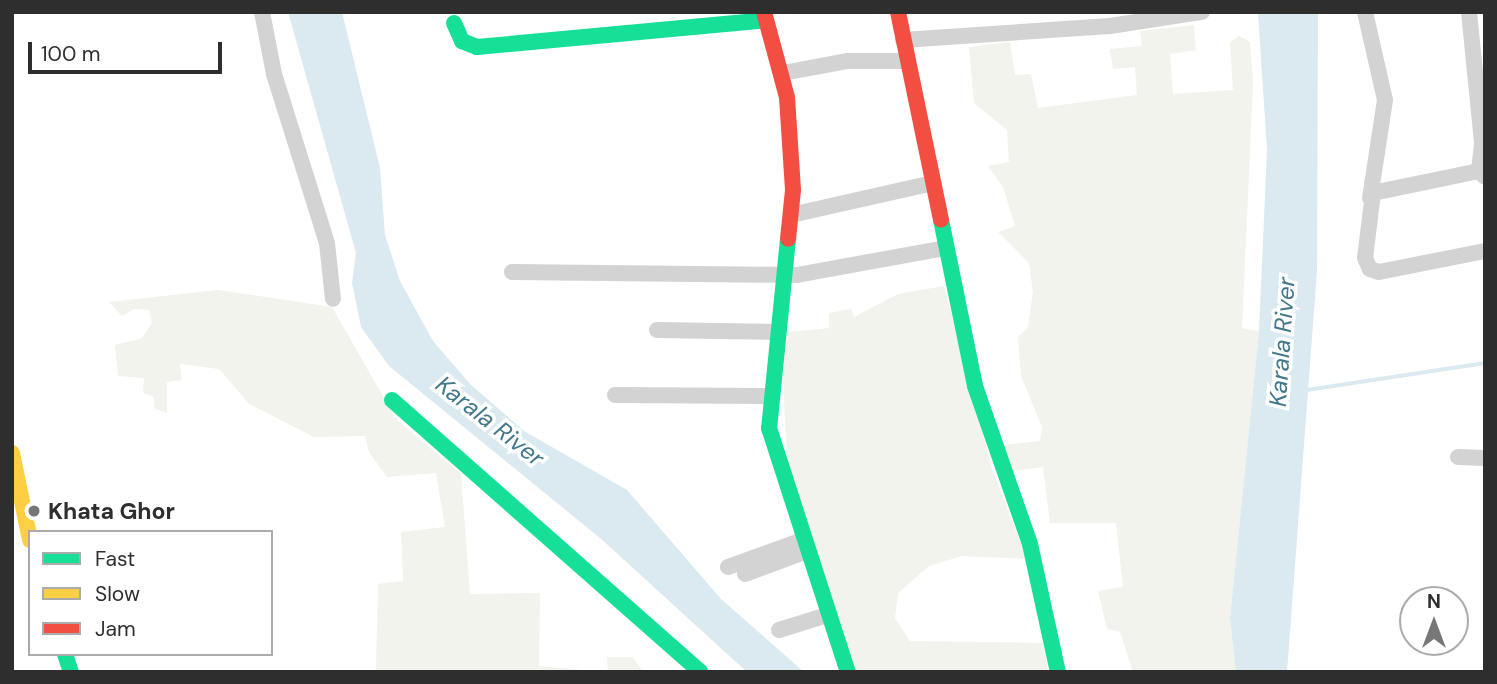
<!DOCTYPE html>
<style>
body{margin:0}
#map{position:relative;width:1497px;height:684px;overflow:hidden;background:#fff;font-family:"DM Sans",sans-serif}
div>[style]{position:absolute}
.green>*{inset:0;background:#f1f3ec}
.water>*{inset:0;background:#daeaf0}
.stream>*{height:3.5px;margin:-1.75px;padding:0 1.75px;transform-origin:1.75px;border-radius:1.75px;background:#daeaf0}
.street>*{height:16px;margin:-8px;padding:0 8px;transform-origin:8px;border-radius:8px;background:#d3d3d3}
.fast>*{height:16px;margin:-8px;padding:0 8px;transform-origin:8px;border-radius:8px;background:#16e098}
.slow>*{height:16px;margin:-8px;padding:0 8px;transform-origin:8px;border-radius:8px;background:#ffcf43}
.jam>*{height:16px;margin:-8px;padding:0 8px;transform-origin:8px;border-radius:8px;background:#f24e42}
.dots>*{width:19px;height:19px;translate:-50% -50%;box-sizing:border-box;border:4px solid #fff;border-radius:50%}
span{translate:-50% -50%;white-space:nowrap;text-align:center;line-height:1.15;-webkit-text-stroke:7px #fff;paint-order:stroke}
.poi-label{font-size:23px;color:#2e2e2e;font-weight:700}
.left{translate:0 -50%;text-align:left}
.water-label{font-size:24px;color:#41788a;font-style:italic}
.frame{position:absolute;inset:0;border:14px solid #2e2e2e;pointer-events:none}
.legend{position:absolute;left:28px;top:530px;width:245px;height:126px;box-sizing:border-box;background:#fff;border:2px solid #ababab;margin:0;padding:9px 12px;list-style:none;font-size:21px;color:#2e2e2e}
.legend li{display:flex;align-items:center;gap:14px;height:35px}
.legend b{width:35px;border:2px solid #ababab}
.north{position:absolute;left:1399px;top:586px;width:70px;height:70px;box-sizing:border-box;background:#fff;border:2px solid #ababab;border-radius:50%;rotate:0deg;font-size:19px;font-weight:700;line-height:28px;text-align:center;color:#2e2e2e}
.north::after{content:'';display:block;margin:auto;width:24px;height:32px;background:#777;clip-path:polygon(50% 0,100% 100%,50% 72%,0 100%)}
.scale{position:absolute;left:28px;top:42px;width:194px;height:32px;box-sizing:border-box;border:4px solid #2e2e2e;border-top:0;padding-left:9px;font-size:21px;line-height:24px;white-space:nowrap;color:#2e2e2e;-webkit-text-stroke:5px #fff;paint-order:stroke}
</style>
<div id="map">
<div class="green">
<i style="clip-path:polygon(1194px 25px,1196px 50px,1170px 54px,1173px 94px,1233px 90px,1230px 42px,1239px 36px,1250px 42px,1253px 83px,1242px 328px,1259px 331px,1230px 618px,1236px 667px,1236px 672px,1133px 672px,1120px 632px,1107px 629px,1098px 591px,1123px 587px,1116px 523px,1050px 523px,1043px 467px,1012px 471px,1004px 445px,1040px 441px,1042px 427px,1021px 376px,1018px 337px,1028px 327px,1033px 292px,1029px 263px,998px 232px,1015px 226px,1003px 187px,988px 166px,1009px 162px,1007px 130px,974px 103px,969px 47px,1010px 42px,1015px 75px,1031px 74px,1038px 108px,1137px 95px,1135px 67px,1113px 69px,1110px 49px,1142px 46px,1140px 31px)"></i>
<i style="clip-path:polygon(944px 286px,992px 469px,1027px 559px,962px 556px,929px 566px,898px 593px,895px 618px,910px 641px,1043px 643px,1048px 672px,852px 672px,787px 462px,783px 378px,788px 332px,829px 328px,829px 313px,851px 309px,854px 317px,898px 294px)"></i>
<i style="clip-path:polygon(218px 290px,332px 307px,396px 419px,461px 474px,470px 594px,540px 593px,539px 666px,606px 672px,376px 672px,378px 584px,403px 581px,401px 532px,445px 527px,436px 473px,387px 477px,369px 452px,365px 436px,314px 437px,249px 404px,219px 369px,180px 364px,182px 380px,167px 382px,167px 413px,154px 408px,154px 397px,143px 393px,144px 378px,118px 376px,115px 345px,142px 338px,152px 323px,149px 310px,134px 309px,122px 316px,109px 302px)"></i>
<i style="clip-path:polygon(607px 657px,633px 657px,643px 672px,608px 672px)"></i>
</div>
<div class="water">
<i style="clip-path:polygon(288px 12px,342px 12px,380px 168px,385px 235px,400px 281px,433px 341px,471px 385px,524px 431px,627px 490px,721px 599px,804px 672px,747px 672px,600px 538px,389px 366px,361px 327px,352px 283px,356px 253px)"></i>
<i style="clip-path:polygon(1258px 12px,1318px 12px,1317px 271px,1287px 672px,1236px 672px,1230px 618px,1259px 331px,1267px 150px)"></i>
</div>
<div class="stream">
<i style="left:1307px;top:390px;width:180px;rotate:-8.6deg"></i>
</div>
<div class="street">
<i style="left:262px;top:12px;width:63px;rotate:79deg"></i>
<i style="left:274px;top:74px;width:177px;rotate:72.6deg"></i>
<i style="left:327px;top:243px;width:56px;rotate:83.9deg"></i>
<i style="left:1365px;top:12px;width:90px;rotate:77.2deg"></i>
<i style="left:1385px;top:100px;width:99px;rotate:98.7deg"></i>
<i style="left:1469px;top:12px;width:132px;rotate:84.3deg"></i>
<i style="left:1482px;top:143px;width:28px;rotate:96deg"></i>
<i style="left:1479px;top:171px;width:8px;rotate:45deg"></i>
<i style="left:903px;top:40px;width:207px;rotate:-3.9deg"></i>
<i style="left:1110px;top:26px;width:93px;rotate:-8.7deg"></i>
<i style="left:783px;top:73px;width:66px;rotate:-10.5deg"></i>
<i style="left:848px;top:61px;width:59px"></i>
<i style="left:1479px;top:171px;width:108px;rotate:168.3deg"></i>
<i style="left:1373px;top:193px;width:65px;rotate:97deg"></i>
<i style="left:1365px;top:258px;width:12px;rotate:66deg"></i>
<i style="left:1370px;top:269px;width:9px;rotate:18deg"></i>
<i style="left:1379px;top:272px;width:108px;rotate:-11.2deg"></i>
<i style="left:791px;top:215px;width:146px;rotate:-12.7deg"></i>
<i style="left:512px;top:272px;width:285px;rotate:0.6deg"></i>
<i style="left:797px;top:275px;width:151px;rotate:-10.3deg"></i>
<i style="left:657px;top:330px;width:118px;rotate:1deg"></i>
<i style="left:615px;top:395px;width:153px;rotate:0.4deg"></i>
<i style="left:1458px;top:457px;width:27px;rotate:2deg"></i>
<i style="left:728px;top:567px;width:80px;rotate:-19.8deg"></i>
<i style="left:745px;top:574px;width:66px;rotate:-20.4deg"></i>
<i style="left:779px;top:630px;width:50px;rotate:-17.4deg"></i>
</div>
<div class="fast">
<i style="left:454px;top:23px;width:20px;rotate:66deg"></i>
<i style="left:462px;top:41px;width:16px;rotate:22deg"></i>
<i style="left:477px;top:47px;width:290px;rotate:-5.3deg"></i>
<i style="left:941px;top:220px;width:169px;rotate:78.4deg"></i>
<i style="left:975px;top:386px;width:167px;rotate:70.8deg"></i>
<i style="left:1030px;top:544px;width:131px;rotate:77.7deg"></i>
<i style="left:788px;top:239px;width:190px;rotate:95.7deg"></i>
<i style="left:769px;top:428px;width:256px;rotate:72.1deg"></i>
<i style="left:392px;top:400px;width:411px;rotate:41.4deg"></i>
<i style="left:65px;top:654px;width:19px;rotate:72deg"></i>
</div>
<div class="slow">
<i style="left:12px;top:453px;width:89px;rotate:78.3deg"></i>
</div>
<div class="jam">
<i style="left:764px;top:12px;width:88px;rotate:74.9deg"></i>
<i style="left:787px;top:97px;width:93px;rotate:86.3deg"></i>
<i style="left:793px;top:190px;width:49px;rotate:95.8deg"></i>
<i style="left:898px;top:12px;width:212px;rotate:78.3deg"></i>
</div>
<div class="dots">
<i style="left:34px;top:511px;background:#777"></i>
</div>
<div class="poi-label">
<span class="left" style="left:48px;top:511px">Khata Ghor</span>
</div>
<div class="water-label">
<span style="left:1282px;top:342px;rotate:-86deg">Karala River</span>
<span style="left:490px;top:421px;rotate:38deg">Karala River</span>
</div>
<div class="frame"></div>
<ul class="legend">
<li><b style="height:9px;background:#16e098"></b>Fast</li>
<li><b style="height:9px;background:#ffcf43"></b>Slow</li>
<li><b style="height:9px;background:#f24e42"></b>Jam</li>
</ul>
<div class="north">N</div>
<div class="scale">100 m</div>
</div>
